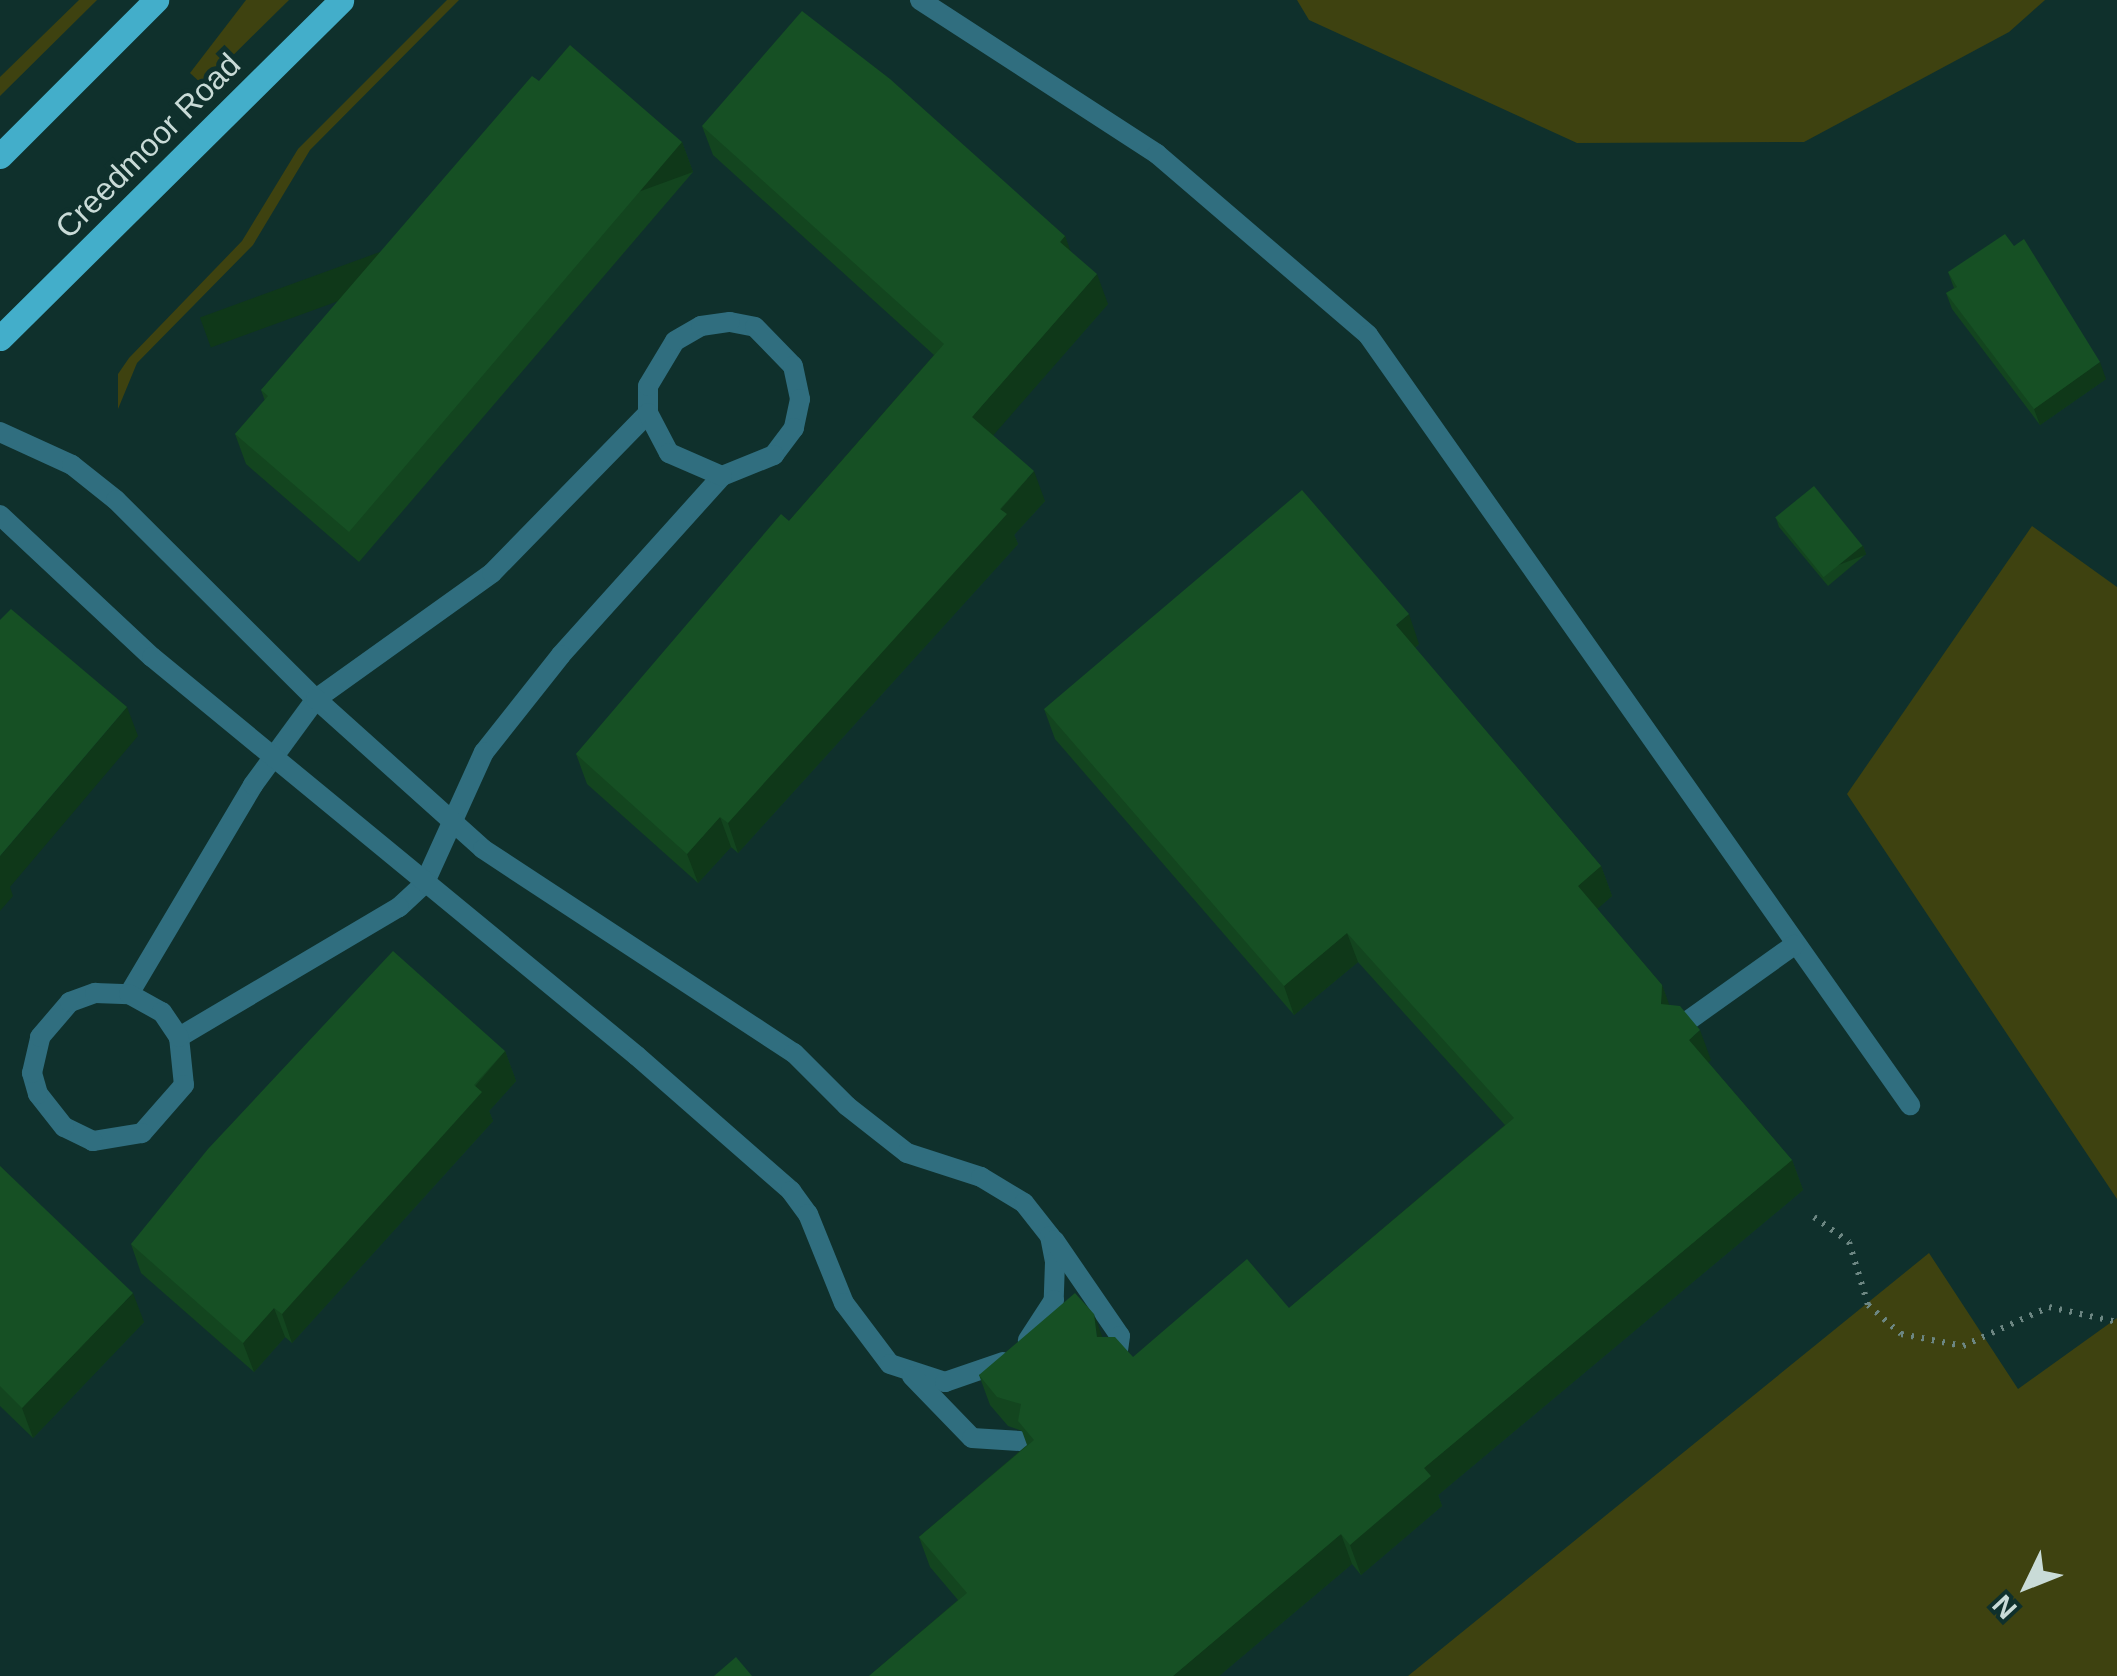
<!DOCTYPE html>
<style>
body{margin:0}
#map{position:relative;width:2117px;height:1676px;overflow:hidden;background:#0f302c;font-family:Arial,sans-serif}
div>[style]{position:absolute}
.green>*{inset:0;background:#3e4210}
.path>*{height:6px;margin-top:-3px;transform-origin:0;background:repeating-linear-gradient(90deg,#6c8682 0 2.5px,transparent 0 10.5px)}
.lane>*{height:20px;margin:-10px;padding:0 10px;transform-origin:10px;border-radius:10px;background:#306e7f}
.primary>*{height:25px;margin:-12.5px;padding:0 12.5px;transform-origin:12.5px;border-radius:12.5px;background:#43aeca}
.wall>*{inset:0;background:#13451f}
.shaded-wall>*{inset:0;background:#0f3819;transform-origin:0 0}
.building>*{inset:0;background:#165024;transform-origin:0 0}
span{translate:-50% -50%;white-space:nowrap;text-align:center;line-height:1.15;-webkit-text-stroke:10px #0f302c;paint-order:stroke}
.street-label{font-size:32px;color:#c9dbd7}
.north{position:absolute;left:1977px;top:1536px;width:100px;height:100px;-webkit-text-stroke:8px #0f302c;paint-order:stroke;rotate:227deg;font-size:28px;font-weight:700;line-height:40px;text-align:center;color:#c9dbd7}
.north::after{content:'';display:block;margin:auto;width:35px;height:45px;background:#c9dbd7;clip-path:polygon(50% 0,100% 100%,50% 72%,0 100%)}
</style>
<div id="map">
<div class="green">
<i style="clip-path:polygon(79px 0,97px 0,0 96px,0 77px)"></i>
<i style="clip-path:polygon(246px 0,289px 0,203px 85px,190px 73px)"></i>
<i style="clip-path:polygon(447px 0,459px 0,310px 150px,253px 245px,137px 363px,118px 409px,118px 374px,129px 358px,242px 241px,298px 149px)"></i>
<i style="clip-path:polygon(1297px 0,2045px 0,2009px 32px,1804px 142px,1577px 143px,1309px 20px)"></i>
<i style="clip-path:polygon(2032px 526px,2117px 587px,2117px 1199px,1847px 794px)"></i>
<i style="clip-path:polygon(1929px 1253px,2018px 1389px,2117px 1318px,2117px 1676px,1408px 1676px)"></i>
</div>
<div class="path">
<i style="left:1814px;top:1217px;width:43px;rotate:35.5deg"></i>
<i style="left:1849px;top:1242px;width:66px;rotate:73.2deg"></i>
<i style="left:1868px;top:1305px;width:44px;rotate:41.3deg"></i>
<i style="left:1901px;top:1334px;width:63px;rotate:11deg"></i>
<i style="left:1963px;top:1346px;width:94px;rotate:-24.4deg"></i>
<i style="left:2049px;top:1307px;width:70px;rotate:12.4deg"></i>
</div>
<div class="lane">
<i style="left:920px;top:0;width:283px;rotate:33deg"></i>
<i style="left:1157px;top:154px;width:278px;rotate:40.6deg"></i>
<i style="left:1368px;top:335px;width:942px;rotate:54.86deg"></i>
<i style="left:730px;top:322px;width:25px;rotate:11deg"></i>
<i style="left:755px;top:327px;width:54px;rotate:45.7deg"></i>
<i style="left:793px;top:366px;width:34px;rotate:78deg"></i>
<i style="left:800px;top:399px;width:30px;rotate:102deg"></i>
<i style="left:794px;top:428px;width:34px;rotate:127deg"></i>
<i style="left:774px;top:455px;width:56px;rotate:158deg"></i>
<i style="left:722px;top:476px;width:241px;rotate:132deg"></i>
<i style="left:561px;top:655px;width:124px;rotate:128.4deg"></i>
<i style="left:484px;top:752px;width:145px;rotate:114.4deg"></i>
<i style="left:424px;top:884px;width:34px;rotate:137deg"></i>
<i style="left:399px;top:907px;width:256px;rotate:149.4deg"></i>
<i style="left:179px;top:1037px;width:48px;rotate:84.1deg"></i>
<i style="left:184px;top:1085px;width:64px;rotate:131.2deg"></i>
<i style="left:142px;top:1133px;width:50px;rotate:170.7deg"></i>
<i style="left:93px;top:1141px;width:32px;rotate:-154deg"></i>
<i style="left:64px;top:1127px;width:42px;rotate:-128.2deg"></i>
<i style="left:38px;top:1094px;width:22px;rotate:-106deg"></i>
<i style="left:32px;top:1073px;width:37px;rotate:-77deg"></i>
<i style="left:40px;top:1037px;width:46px;rotate:-49.4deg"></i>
<i style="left:70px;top:1002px;width:27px;rotate:-20deg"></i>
<i style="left:95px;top:993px;width:34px;rotate:2deg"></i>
<i style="left:129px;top:994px;width:243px;rotate:-59.3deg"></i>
<i style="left:253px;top:785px;width:107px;rotate:-53.8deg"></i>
<i style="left:316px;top:699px;width:216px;rotate:-35.6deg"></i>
<i style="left:492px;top:573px;width:223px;rotate:-45.7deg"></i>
<i style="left:648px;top:413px;width:27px;rotate:-90deg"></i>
<i style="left:648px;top:386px;width:52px;rotate:-59deg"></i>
<i style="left:675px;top:341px;width:30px;rotate:-30deg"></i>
<i style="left:701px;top:326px;width:29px;rotate:-8deg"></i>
<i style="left:648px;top:413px;width:45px;rotate:62.3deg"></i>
<i style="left:669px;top:453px;width:58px;rotate:23.5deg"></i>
<i style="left:0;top:432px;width:79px;rotate:24.6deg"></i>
<i style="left:72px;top:465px;width:56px;rotate:38.5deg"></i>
<i style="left:116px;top:500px;width:282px;rotate:44.9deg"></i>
<i style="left:316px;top:699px;width:224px;rotate:41.9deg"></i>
<i style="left:483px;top:849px;width:372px;rotate:33.3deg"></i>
<i style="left:794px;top:1053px;width:75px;rotate:45deg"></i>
<i style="left:847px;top:1106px;width:76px;rotate:38.1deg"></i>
<i style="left:907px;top:1153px;width:78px;rotate:18deg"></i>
<i style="left:981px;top:1177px;width:50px;rotate:31.2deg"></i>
<i style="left:1024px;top:1203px;width:42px;rotate:51.8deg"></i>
<i style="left:1050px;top:1236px;width:26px;rotate:79deg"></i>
<i style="left:1055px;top:1262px;width:38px;rotate:92deg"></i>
<i style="left:1054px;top:1300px;width:48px;rotate:123deg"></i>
<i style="left:0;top:515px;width:208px;rotate:43.1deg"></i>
<i style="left:152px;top:657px;width:628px;rotate:39.44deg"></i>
<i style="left:637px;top:1056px;width:205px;rotate:41.2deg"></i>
<i style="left:791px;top:1191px;width:29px;rotate:54deg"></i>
<i style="left:808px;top:1214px;width:96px;rotate:68deg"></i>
<i style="left:844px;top:1303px;width:76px;rotate:53deg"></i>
<i style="left:890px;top:1364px;width:58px;rotate:18.1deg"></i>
<i style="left:945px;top:1382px;width:61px;rotate:-19deg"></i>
<i style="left:129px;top:994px;width:38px;rotate:29deg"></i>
<i style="left:162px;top:1012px;width:30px;rotate:56deg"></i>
<i style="left:1682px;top:1025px;width:138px;rotate:-35.5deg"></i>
<i style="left:1054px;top:1240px;width:116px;rotate:55.5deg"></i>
<i style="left:1120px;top:1336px;width:21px;rotate:98deg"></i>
<i style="left:912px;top:1376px;width:86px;rotate:45.9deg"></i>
<i style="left:972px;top:1438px;width:48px;rotate:3.6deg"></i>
</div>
<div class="primary">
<i style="left:0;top:156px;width:221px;rotate:-45deg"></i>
<i style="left:0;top:338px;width:480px;rotate:-44.7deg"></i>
</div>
<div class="wall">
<i style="clip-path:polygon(539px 81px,682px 142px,693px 172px,359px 562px,246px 464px,235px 434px,265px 401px,261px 390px)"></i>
<i style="clip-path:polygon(702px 126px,1065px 236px,1070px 251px,1108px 304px,993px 435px,1045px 501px,1014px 535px,1018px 544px,738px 853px,731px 847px,698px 883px,587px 784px,576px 754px,789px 521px,934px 355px,713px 155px)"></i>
<i style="clip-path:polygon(1948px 272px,2106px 379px,2040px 425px,1952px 309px,1946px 293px,1954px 288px)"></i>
<i style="clip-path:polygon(1776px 518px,1863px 546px,1866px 554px,1828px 586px,1779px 527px)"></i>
<i style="clip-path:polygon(1419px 644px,1415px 648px,1601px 866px,1612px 896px,1597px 909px,1662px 985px,1669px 1005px,1711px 1060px,1708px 1062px,1792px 1160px,1803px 1190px,1438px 1495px,1442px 1506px,1361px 1575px,1352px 1564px,1219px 1676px,869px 1676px,958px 1600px,930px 1567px,919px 1537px,1027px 1445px,1022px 1431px,1008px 1426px,990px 1405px,979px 1375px,1103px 1337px,1133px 1357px,1289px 1308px,1505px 1125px,1358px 962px,1294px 1015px,1055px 739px,1044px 709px)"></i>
<i style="clip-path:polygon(505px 1051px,516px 1081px,489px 1111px,493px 1121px,292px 1343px,285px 1337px,254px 1372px,141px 1273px,131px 1244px)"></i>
<i style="clip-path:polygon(0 1166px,144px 1322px,33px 1438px,0 1406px)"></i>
</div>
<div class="shaded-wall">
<i style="left:682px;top:142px;width:32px;height:513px;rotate:70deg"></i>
<i style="clip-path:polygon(1065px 236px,1076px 266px,1060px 242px)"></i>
<i style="clip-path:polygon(1097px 274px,1108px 304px,983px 447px,972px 417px)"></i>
<i style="clip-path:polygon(2100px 362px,2106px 379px,2040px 425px,2034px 409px)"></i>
<i style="clip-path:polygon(1034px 471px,1045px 501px,1014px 535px,1018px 544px,738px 853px,728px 823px)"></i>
<i style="left:1863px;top:546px;width:9px;height:50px;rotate:69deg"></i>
<i style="clip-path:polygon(1409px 614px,1419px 644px,1407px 655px,1396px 625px)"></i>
<i style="clip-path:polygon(127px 707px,138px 736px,10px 887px,13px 896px,0 911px,0 856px)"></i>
<i style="clip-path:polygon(720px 817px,731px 847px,698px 883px,687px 854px)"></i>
<i style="clip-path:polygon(1601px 866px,1612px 896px,1589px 916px,1578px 886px)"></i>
<i style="clip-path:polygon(1347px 933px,1358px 962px,1294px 1015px,1284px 986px)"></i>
<i style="clip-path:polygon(1662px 985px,1673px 1015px,1661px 1004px)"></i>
<i style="clip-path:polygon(1700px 1030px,1711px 1060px,1700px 1070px,1689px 1040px)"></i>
<i style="clip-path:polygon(505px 1051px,516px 1081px,489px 1111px,493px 1121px,292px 1343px,282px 1314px)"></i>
<i style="clip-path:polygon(1792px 1160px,1803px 1190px,1438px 1495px,1442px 1506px,1361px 1575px,1350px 1545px,1424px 1468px)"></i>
<i style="clip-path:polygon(133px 1293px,144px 1322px,33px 1438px,22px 1408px)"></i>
<i style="clip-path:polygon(274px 1308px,285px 1337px,254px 1372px,243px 1343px)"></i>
<i style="clip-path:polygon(1094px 1314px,1105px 1344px,1097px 1337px)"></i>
<i style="clip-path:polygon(1341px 1534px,1352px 1564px,1219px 1676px,1173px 1676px)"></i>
</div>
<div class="building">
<i style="clip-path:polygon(802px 11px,890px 79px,1065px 236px,1060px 242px,1097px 274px,972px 417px,1034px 471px,1000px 509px,1007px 514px,728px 823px,720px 817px,687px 854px,576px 754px,781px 514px,789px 521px,944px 344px,702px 126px)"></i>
<i style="clip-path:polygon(570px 45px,682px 142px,349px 532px,235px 434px,268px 396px,261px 390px,532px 76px,539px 81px)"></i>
<i style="clip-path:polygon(2005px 234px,2014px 246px,2024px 239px,2100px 362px,2034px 409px,1946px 293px,1957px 287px,1948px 272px)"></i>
<i style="left:1814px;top:486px;width:77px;height:50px;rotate:51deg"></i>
<i style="clip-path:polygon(1302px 490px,1409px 614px,1396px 625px,1601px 866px,1578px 886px,1662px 985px,1661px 1004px,1680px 1006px,1700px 1030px,1689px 1040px,1792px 1160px,1424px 1468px,1431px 1476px,1350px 1545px,1341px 1534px,1173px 1676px,869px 1676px,967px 1593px,919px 1537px,1034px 1440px,1018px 1421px,1021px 1404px,997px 1397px,979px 1375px,1075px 1293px,1094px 1314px,1097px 1337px,1115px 1337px,1133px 1357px,1247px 1259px,1289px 1308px,1514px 1118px,1347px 933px,1284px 986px,1044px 709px)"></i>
<i style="clip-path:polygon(11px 609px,127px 707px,0 856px,0 620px)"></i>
<i style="clip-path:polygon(393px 951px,505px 1051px,474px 1085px,482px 1092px,282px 1314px,274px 1308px,243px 1343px,131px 1244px,208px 1149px)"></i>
<i style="clip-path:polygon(0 1166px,133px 1293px,22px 1408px,0 1386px)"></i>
<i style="clip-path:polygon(736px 1657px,752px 1676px,714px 1676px)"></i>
</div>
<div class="street-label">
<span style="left:148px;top:146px;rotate:-45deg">Creedmoor Road</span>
</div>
<div class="north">N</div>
</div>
